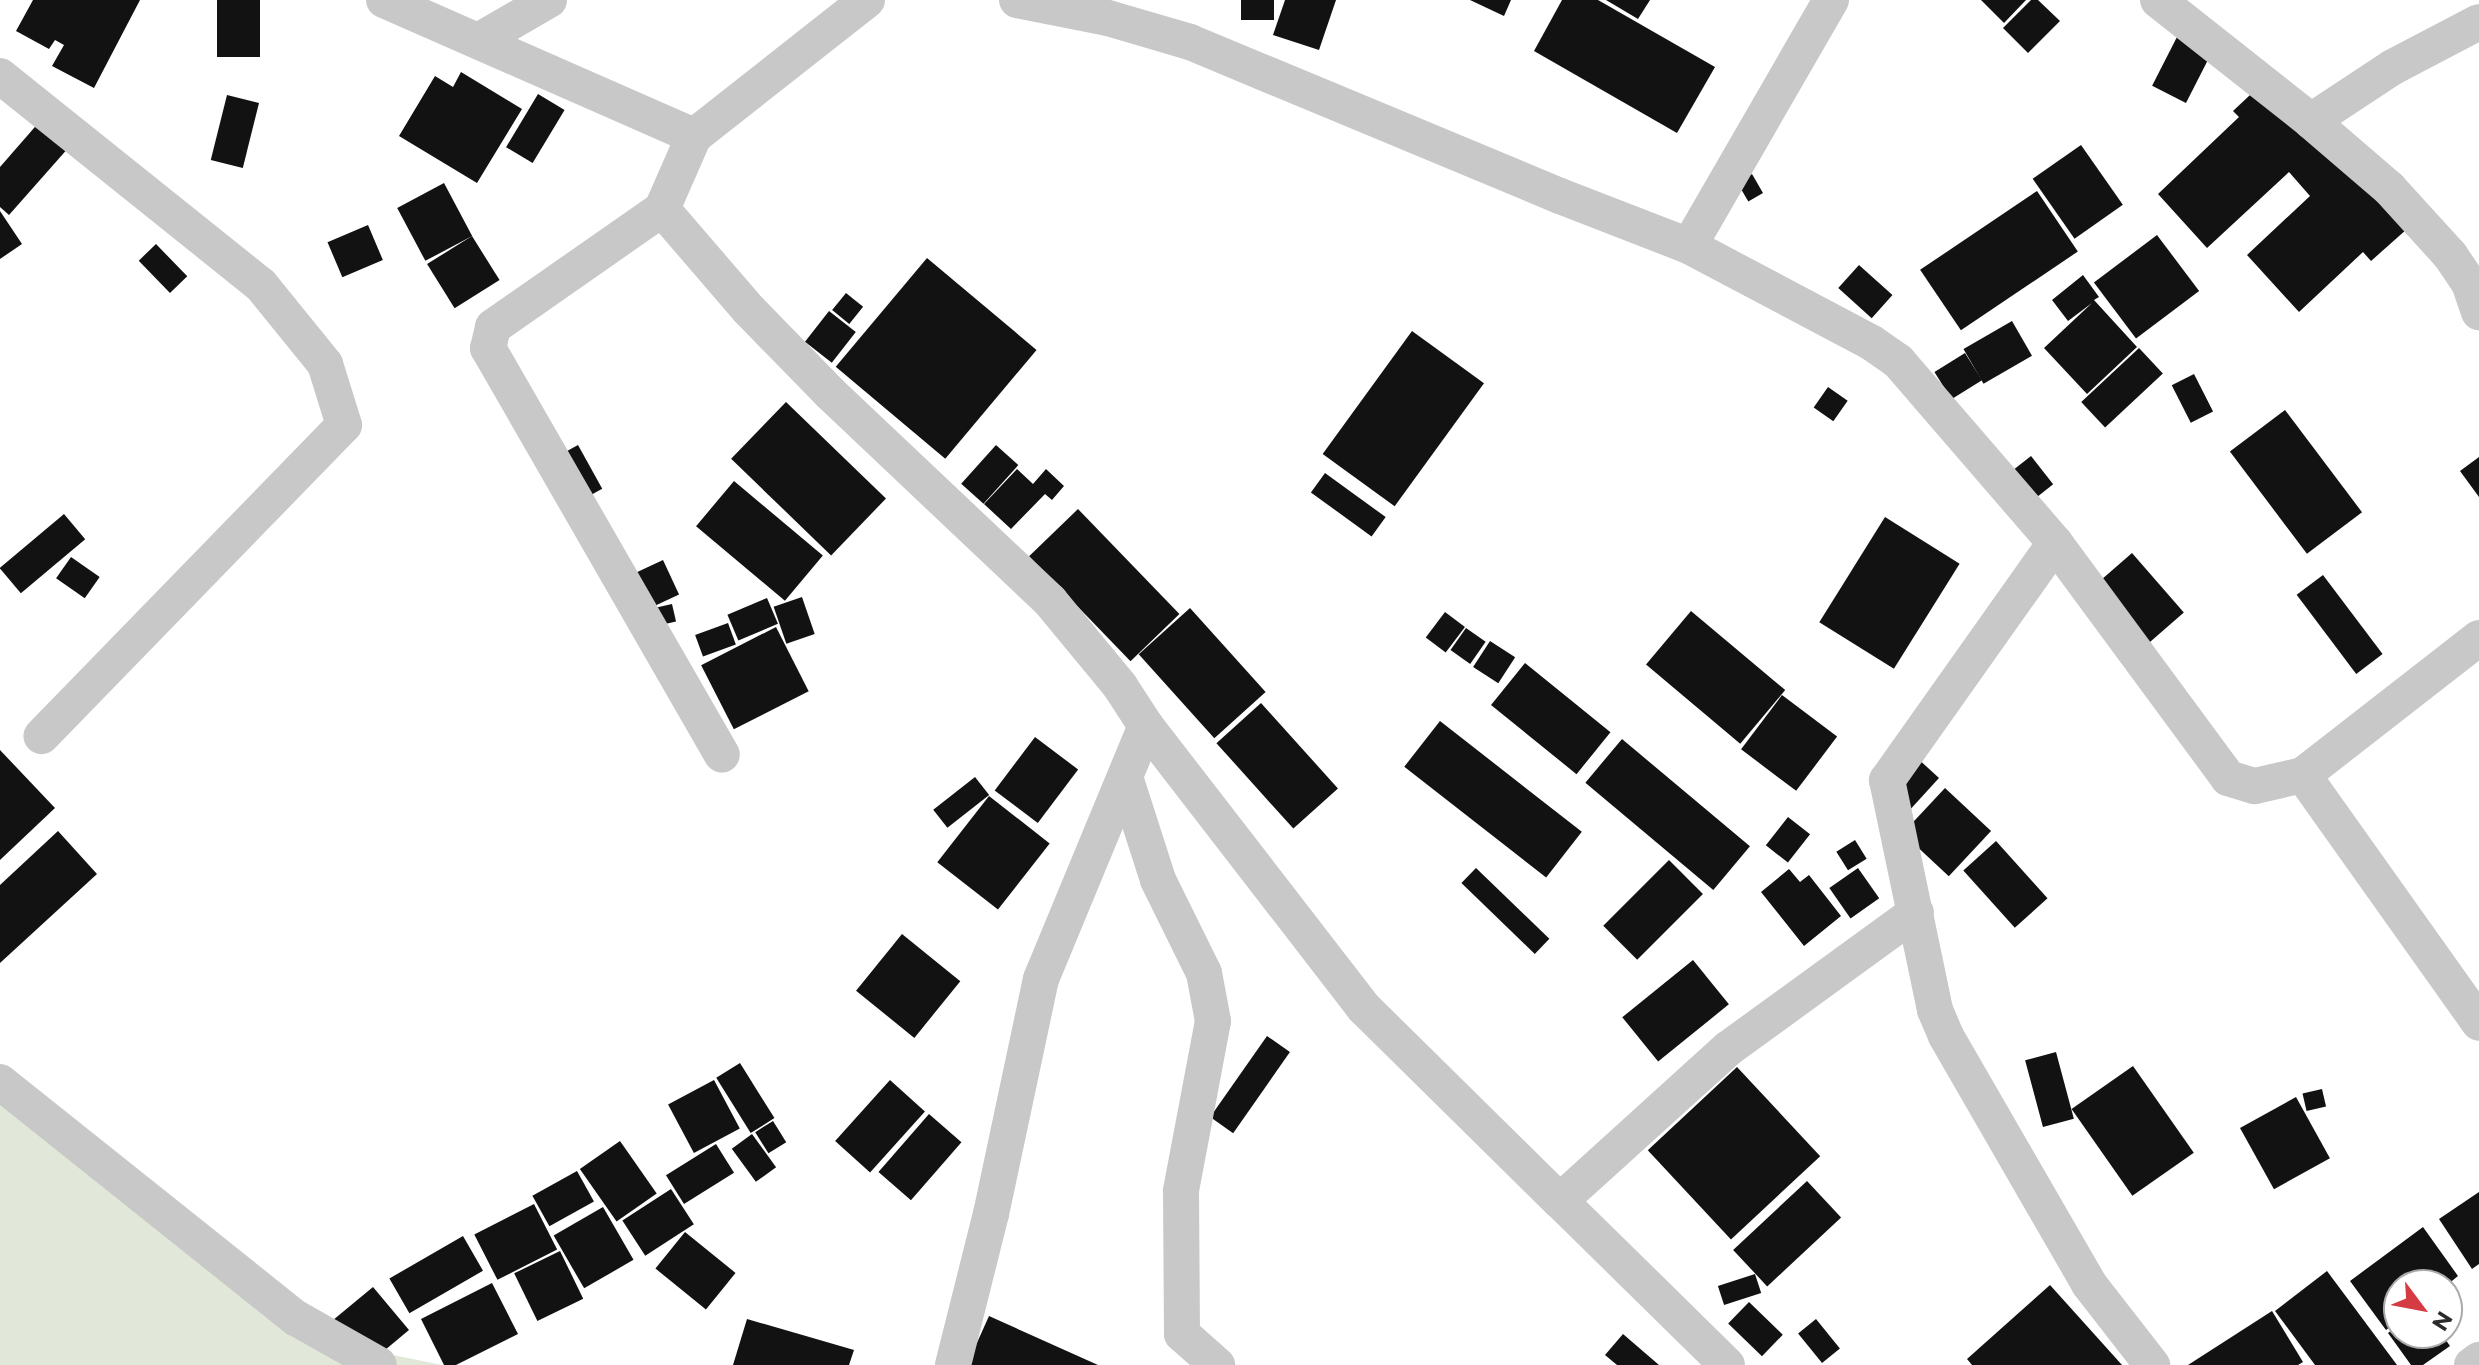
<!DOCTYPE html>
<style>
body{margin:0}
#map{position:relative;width:2479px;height:1365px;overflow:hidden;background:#fff;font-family:Montserrat,sans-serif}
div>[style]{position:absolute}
.green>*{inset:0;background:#e1e8da}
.building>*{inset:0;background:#121212;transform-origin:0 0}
.street>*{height:36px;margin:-18px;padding:0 18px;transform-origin:18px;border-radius:18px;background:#c8c8c8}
span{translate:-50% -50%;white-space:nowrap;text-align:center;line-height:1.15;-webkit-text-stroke:8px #fff;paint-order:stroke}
.north{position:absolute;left:2383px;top:1269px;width:80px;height:80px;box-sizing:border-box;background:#fff;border:2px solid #aaa;border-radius:50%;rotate:122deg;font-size:22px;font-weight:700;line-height:32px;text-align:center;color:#2b2b2b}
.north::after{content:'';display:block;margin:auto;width:28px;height:36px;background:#d53b42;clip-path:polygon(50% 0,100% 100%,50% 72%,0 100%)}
</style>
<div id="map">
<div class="green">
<i style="clip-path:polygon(0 1069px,344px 1345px,442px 1365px,0 1365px)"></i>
</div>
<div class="building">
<i style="clip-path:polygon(33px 0,140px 0,94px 88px,52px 66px,64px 45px,55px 40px,49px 49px,16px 31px)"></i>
<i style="left:217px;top:0;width:43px;height:57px"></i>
<i style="left:1241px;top:0;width:33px;height:20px"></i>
<i style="clip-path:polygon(1285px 0,1336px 0,1319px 50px,1273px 35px)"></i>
<i style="clip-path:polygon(1470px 0,1511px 0,1504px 16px)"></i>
<i style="clip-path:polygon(1562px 0,1598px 0,1715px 67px,1677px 133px,1534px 51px)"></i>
<i style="clip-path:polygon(1606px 0,1650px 0,1638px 19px)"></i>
<i style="clip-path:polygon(1981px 0,2026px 0,2004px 23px)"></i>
<i style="clip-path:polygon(2031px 0,2038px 0,2060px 21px,2028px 53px,2003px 28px)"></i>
<i style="left:2178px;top:35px;width:38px;height:57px;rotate:27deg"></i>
<i style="clip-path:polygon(461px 72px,522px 109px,477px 183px,399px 136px,435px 76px,453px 87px)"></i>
<i style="clip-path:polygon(2267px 79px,2407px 229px,2371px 261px,2363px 252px,2299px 312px,2247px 255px,2310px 196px,2289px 172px,2207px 248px,2158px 194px,2239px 117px,2233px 111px)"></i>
<i style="left:538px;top:94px;width:31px;height:62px;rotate:31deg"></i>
<i style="left:227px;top:95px;width:33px;height:67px;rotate:14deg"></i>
<i style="clip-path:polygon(41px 120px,70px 146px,9px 215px,0 207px,0 167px)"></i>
<i style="left:2081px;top:145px;width:73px;height:59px;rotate:55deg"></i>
<i style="left:1752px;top:174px;width:22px;height:17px;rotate:60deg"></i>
<i style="left:444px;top:183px;width:60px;height:53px;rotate:62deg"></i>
<i style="left:2037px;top:191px;width:73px;height:141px;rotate:56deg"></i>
<i style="clip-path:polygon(0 211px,22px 244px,0 259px)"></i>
<i style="left:368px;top:225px;width:38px;height:44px;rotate:67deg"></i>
<i style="left:2157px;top:235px;width:70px;height:79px;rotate:53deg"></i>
<i style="left:472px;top:236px;width:52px;height:53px;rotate:58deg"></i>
<i style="left:156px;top:244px;width:45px;height:24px;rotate:46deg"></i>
<i style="left:927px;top:258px;width:143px;height:142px;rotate:40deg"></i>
<i style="left:1859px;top:265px;width:45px;height:31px;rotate:42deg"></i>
<i style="clip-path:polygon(2083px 275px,2099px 297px,2094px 300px,2137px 347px,2087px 394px,2044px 348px,2092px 303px,2068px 321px,2052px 300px)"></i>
<i style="left:846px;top:293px;width:22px;height:22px;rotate:39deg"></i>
<i style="left:829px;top:311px;width:34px;height:39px;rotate:38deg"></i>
<i style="left:2012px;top:321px;width:40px;height:56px;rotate:60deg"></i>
<i style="left:1412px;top:331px;width:89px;height:152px;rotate:36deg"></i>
<i style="left:2139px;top:348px;width:35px;height:79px;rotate:47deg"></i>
<i style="left:1965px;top:353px;width:32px;height:36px;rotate:58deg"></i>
<i style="left:2194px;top:374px;width:42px;height:25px;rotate:63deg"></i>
<i style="left:1828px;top:387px;width:24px;height:25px;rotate:35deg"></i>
<i style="left:786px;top:402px;width:139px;height:79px;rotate:44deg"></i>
<i style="left:2285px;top:410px;width:128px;height:69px;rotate:53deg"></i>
<i style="left:578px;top:445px;width:50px;height:26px;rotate:61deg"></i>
<i style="left:996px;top:445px;width:30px;height:52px;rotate:42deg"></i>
<i style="left:2031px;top:456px;width:36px;height:36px;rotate:52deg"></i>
<i style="clip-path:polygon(2479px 457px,2479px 497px,2460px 471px)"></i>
<i style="clip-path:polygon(1017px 469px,1033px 484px,1046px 469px,1064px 486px,1052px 500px,1045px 494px,1011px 529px,984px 504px)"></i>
<i style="left:1325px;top:473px;width:75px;height:24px;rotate:36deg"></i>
<i style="left:734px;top:481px;width:116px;height:59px;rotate:40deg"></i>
<i style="left:1078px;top:509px;width:146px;height:68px;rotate:46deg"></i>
<i style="left:64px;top:514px;width:33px;height:84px;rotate:50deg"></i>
<i style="left:1885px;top:517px;width:88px;height:124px;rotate:32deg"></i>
<i style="left:2132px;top:553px;width:79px;height:46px;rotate:49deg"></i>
<i style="left:71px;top:557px;width:35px;height:26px;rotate:35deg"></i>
<i style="left:663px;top:560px;width:38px;height:36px;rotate:65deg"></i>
<i style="left:2323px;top:575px;width:99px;height:33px;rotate:53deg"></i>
<i style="left:802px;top:597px;width:39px;height:30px;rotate:71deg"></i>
<i style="left:767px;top:598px;width:28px;height:43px;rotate:67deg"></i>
<i style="left:672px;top:604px;width:18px;height:17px;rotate:77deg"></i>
<i style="left:1190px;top:608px;width:113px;height:69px;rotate:48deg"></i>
<i style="left:1691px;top:611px;width:123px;height:70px;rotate:40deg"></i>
<i style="left:1445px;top:612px;width:25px;height:32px;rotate:37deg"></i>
<i style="left:728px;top:623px;width:23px;height:35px;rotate:70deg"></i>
<i style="left:776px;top:627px;width:72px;height:84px;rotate:63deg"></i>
<i style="left:1466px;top:628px;width:24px;height:27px;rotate:35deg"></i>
<i style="left:1490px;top:641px;width:30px;height:31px;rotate:33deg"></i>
<i style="left:1525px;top:663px;width:110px;height:54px;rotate:39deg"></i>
<i style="left:1782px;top:695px;width:69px;height:68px;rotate:37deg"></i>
<i style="left:1261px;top:703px;width:115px;height:60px;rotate:48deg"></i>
<i style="left:1440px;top:721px;width:180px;height:58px;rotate:38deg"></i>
<i style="left:1035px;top:737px;width:54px;height:67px;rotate:37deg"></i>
<i style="left:1622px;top:739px;width:167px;height:57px;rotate:40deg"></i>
<i style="clip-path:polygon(1904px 746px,1939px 778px,1907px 813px)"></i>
<i style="clip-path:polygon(0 750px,55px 808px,0 860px)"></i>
<i style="left:975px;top:777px;width:23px;height:53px;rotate:52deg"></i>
<i style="left:1945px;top:788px;width:63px;height:62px;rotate:43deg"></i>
<i style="left:989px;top:796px;width:77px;height:84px;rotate:38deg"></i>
<i style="left:1788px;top:817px;width:28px;height:36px;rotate:38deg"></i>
<i style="clip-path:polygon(58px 831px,97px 874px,0 963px,0 885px)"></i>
<i style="left:1855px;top:840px;width:22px;height:22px;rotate:58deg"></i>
<i style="left:1996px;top:841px;width:77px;height:44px;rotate:48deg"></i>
<i style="left:1669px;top:860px;width:48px;height:93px;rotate:45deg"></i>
<i style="left:1476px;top:868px;width:102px;height:21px;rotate:44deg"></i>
<i style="left:1858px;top:868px;width:37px;height:35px;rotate:55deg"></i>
<i style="clip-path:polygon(1789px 869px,1800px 882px,1809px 875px,1841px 916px,1804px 946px,1761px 892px)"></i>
<i style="left:902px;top:934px;width:75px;height:73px;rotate:39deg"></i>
<i style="left:1693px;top:960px;width:57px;height:91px;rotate:51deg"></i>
<i style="left:1267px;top:1036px;width:28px;height:99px;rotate:35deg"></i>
<i style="left:2056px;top:1052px;width:69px;height:32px;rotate:75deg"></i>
<i style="left:740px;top:1063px;width:65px;height:28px;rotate:58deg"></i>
<i style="left:2133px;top:1066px;width:106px;height:75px;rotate:55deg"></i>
<i style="left:1737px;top:1067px;width:122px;height:122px;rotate:47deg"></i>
<i style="left:714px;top:1080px;width:55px;height:52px;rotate:62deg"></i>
<i style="left:890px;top:1080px;width:47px;height:82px;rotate:42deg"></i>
<i style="left:2322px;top:1089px;width:18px;height:20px;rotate:77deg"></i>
<i style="left:2296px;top:1097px;width:70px;height:64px;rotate:61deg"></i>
<i style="left:929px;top:1114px;width:43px;height:77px;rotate:41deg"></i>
<i style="left:773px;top:1121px;width:25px;height:21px;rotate:58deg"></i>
<i style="left:752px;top:1134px;width:41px;height:25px;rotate:54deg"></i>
<i style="left:620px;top:1141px;width:64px;height:49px;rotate:55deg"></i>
<i style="left:716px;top:1144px;width:34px;height:59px;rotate:58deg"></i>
<i style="left:577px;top:1171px;width:35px;height:51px;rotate:61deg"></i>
<i style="left:1807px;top:1181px;width:50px;height:101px;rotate:47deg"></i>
<i style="left:671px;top:1189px;width:42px;height:58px;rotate:57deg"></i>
<i style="clip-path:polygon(2479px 1192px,2479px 1264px,2472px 1269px,2439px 1219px)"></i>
<i style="left:534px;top:1204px;width:51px;height:67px;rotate:63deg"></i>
<i style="left:603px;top:1207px;width:61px;height:57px;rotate:60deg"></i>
<i style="clip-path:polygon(2423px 1227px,2458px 1276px,2447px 1285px,2399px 1285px,2399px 1320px,2386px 1330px,2350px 1281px)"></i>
<i style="left:685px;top:1232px;width:65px;height:47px;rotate:39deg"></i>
<i style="left:463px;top:1236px;width:40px;height:85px;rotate:60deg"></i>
<i style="left:560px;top:1251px;width:53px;height:51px;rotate:64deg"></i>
<i style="clip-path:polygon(2327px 1271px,2397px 1365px,2315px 1365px,2275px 1311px)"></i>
<i style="left:1755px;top:1274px;width:20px;height:39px;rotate:72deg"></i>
<i style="clip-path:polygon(492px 1283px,518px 1334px,456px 1365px,444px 1365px,421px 1319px)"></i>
<i style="clip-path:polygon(2050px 1285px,2122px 1365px,1972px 1365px,1967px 1359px)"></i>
<i style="clip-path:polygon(373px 1287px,409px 1330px,367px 1365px,321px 1330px)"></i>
<i style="left:1749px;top:1302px;width:47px;height:30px;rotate:44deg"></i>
<i style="clip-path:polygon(2272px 1311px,2303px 1362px,2298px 1365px,2188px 1365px)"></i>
<i style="clip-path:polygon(989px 1316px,1098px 1365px,967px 1365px)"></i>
<i style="clip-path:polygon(747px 1319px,854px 1350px,849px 1365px,733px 1365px)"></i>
<i style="left:1816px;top:1319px;width:38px;height:23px;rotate:51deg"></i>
<i style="clip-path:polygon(2399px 1325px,2399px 1333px,2441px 1333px,2450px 1346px,2423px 1365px,2411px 1365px,2388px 1333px)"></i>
<i style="clip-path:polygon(1623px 1334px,1659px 1365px,1617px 1365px,1605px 1355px)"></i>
</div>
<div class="street">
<i style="left:384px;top:0;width:339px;rotate:23.7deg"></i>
<i style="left:867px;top:0;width:220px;rotate:141.8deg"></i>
<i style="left:694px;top:136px;width:80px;rotate:113.7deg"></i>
<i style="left:662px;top:209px;width:133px;rotate:49.3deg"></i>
<i style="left:749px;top:310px;width:116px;rotate:45.7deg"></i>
<i style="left:830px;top:393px;width:303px;rotate:43.4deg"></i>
<i style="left:1050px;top:601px;width:110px;rotate:50.5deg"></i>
<i style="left:1120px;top:686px;width:48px;rotate:57deg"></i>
<i style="left:1146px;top:726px;width:356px;rotate:52.3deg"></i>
<i style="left:1364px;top:1008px;width:275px;rotate:44.6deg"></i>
<i style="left:1017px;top:0;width:93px;rotate:11.2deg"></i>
<i style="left:1108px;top:18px;width:85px;rotate:16.3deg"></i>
<i style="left:1190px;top:42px;width:401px;rotate:22.6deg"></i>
<i style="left:1560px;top:196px;width:138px;rotate:21.2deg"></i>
<i style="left:1689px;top:246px;width:207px;rotate:27.9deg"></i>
<i style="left:1872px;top:343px;width:32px;rotate:35deg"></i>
<i style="left:1898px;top:361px;width:240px;rotate:49.2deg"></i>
<i style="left:2055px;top:543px;width:292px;rotate:53.6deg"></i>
<i style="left:2228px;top:778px;width:28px;rotate:17deg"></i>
<i style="left:2255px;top:786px;width:49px;rotate:-12.9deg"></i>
<i style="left:2303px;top:775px;width:304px;rotate:54.6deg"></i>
<i style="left:2158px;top:0;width:195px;rotate:38.3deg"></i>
<i style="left:2311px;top:121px;width:103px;rotate:40.7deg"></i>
<i style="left:2389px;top:188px;width:91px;rotate:47.7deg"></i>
<i style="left:2450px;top:255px;width:34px;rotate:56deg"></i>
<i style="left:2469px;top:283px;width:31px;rotate:71deg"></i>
<i style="left:478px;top:41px;width:82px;rotate:-30deg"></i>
<i style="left:0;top:76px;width:334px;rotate:38.7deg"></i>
<i style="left:261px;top:285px;width:102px;rotate:51deg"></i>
<i style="left:325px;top:364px;width:64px;rotate:72.7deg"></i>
<i style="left:344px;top:425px;width:434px;rotate:134.2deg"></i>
<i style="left:2311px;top:121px;width:98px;rotate:-33.4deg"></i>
<i style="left:2393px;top:67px;width:97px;rotate:-27.6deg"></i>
<i style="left:662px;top:209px;width:206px;rotate:145.1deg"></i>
<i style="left:493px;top:327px;width:22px;rotate:103deg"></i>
<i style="left:488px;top:348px;width:469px;rotate:60.1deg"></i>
<i style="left:1689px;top:246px;width:284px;rotate:-60deg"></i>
<i style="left:2055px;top:543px;width:291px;rotate:125.3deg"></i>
<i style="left:1887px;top:780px;width:235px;rotate:78.2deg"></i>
<i style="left:1935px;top:1010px;width:28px;rotate:67deg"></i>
<i style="left:1946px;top:1036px;width:286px;rotate:60deg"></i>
<i style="left:2089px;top:1284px;width:103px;rotate:52.1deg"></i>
<i style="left:2303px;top:775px;width:223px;rotate:-37.9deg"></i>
<i style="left:1125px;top:777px;width:108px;rotate:72.2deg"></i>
<i style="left:1158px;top:880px;width:104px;rotate:63.7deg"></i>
<i style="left:1204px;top:973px;width:49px;rotate:79.4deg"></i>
<i style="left:1213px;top:1021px;width:173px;rotate:100.7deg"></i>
<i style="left:1181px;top:1191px;width:143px;rotate:89.6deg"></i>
<i style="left:1182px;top:1334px;width:47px;rotate:41.5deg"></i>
<i style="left:0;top:1082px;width:379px;rotate:38.6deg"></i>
<i style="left:296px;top:1318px;width:95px;rotate:29.5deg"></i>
<i style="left:953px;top:1365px;width:156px;rotate:-75.9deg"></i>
<i style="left:991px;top:1214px;width:240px;rotate:-78deg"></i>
<i style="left:1041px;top:979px;width:274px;rotate:-67.5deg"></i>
<i style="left:1727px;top:1365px;width:234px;rotate:-135.5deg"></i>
<i style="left:1560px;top:1201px;width:228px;rotate:-42.2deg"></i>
<i style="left:1729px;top:1048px;width:231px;rotate:-36deg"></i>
<i style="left:2472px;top:1365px;width:9px;rotate:-36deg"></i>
</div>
<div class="north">N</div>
</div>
